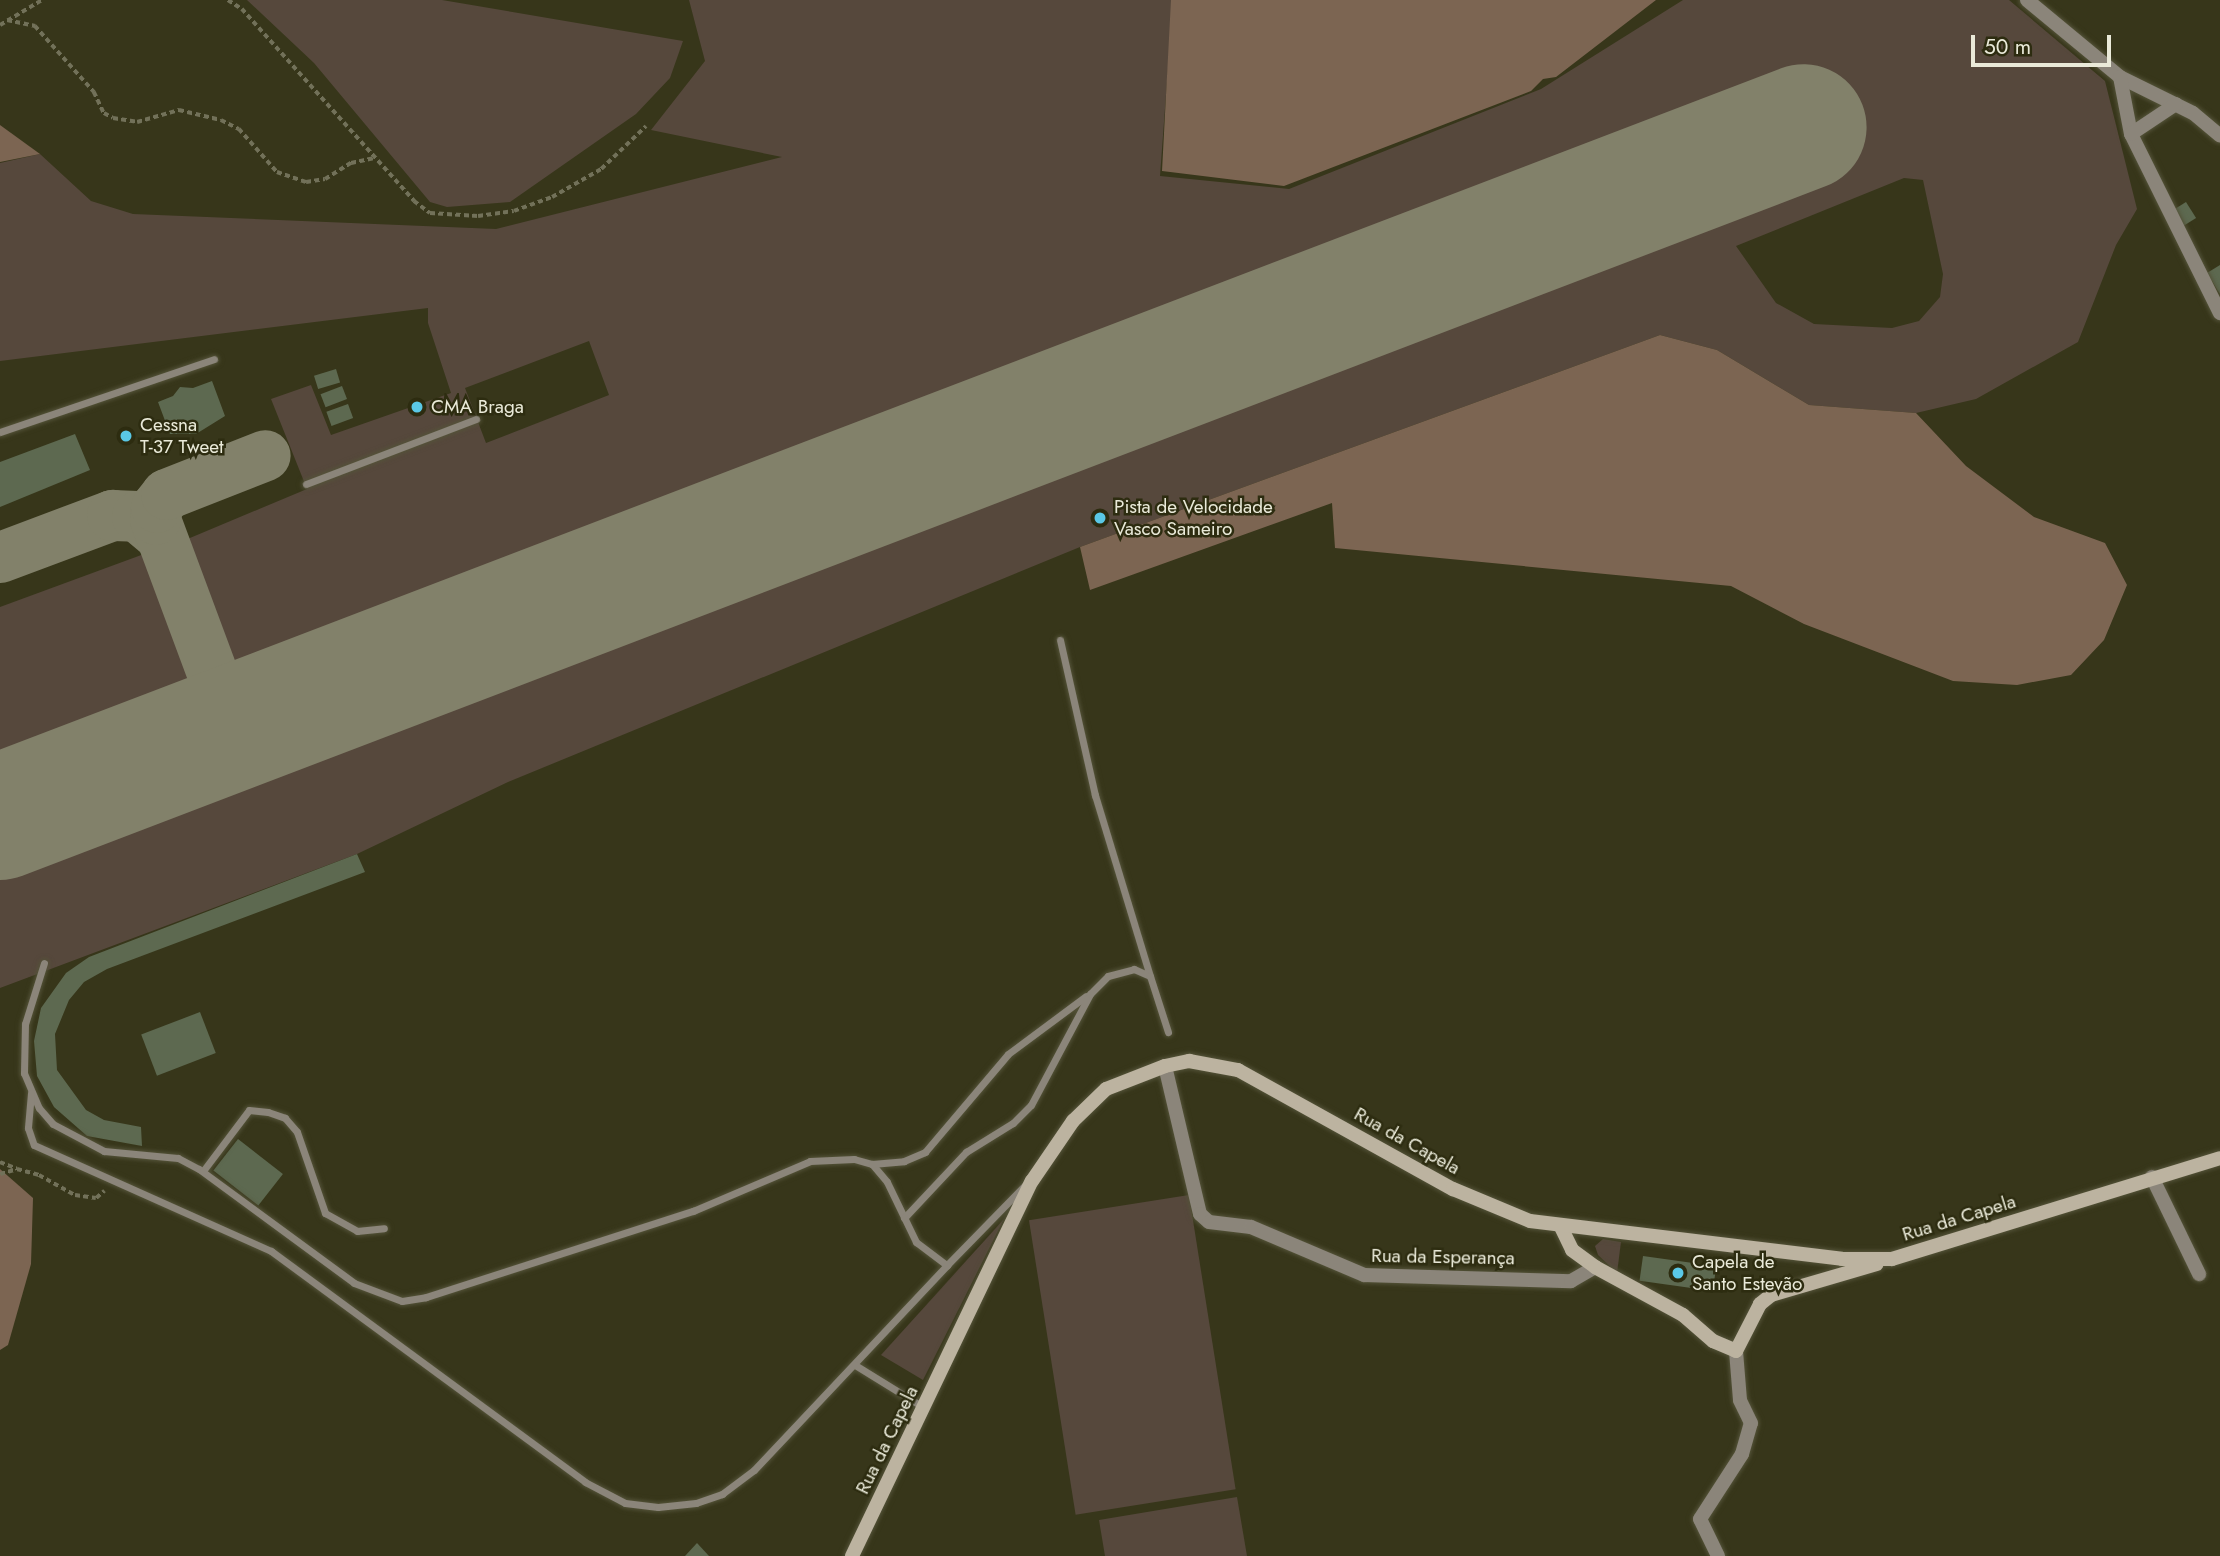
<!DOCTYPE html>
<meta charset="utf-8">
<style>
body{margin:0}
#map{position:relative;width:2220px;height:1556px;overflow:hidden;background:#37361a;font-family:Jost,sans-serif}
div>[style]{position:absolute}
.green>*{inset:0;background:#56483c;transform-origin:0 0}
.forest>*{inset:0;background:#7c6552}
.taxiway>*{height:51px;margin:-25.5px;padding:0 25.5px;transform-origin:25.5px;border-radius:25.5px;background:#82816a}
.runway>*{height:126px;margin:-63px;padding:0 63px;transform-origin:63px;border-radius:63px;background:#82816a}
.building>*{inset:0;background:#5d6950;transform-origin:0 0}
.path>*{height:3.5px;margin-top:-1.75px;transform-origin:0;background:repeating-linear-gradient(90deg,#727159 0 5px,transparent 0 8.5px)}
.roads{filter:drop-shadow(0 0 2px #545339) drop-shadow(0 0 2px #545339)}
.lane>*{height:7px;margin:-3.5px;padding:0 3.5px;transform-origin:3.5px;border-radius:3.5px;background:#8b857a}
.street>*{height:14px;margin:-7px;padding:0 7px;transform-origin:7px;border-radius:7px;background:#8b857a}
.secondary>*{height:14px;margin:-7px;padding:0 7px;transform-origin:7px;border-radius:7px;background:#bcb3a0}
.dots>*{width:19px;height:19px;translate:-50% -50%;box-sizing:border-box;border:4px solid #2d2c10;border-radius:50%}
span{translate:-50% -50%;white-space:nowrap;text-align:center;line-height:1.15;-webkit-text-stroke:5px #2d2c10;paint-order:stroke}
.poi-label{font-size:19px;color:#eaead9}
.left{translate:0 -50%;text-align:left}
.street-label{font-size:19px;color:#eaead9}
.scale{position:absolute;left:1971px;top:35px;width:140px;height:32px;box-sizing:border-box;border:4px solid #eaead9;border-top:0;padding-left:9px;font-size:21px;line-height:24px;white-space:nowrap;color:#eaead9;-webkit-text-stroke:5px #2d2c10;paint-order:stroke}
</style>
<div id="map">
<div class="green">
<i style="clip-path:polygon(247px 0,442px 0,683px 41px,670px 78px,636px 114px,510px 202px,447px 207px,430px 202px,314px 63px)"></i>
<i style="clip-path:polygon(evenodd,689px 0,1173px 0,1160px 176px,1289px 189px,1541px 89px,1683px 0,2009px 0,2105px 81px,2137px 209px,2116px 245px,2078px 342px,1976px 399px,1916px 413px,1809px 405px,1717px 350px,1660px 335px,1080px 547px,508px 782px,357px 854px,0 988px,0 850px,640px 603px,1818px 159px,1794px 95px,247px 687px,236px 687px,178px 543px,307px 489px,271px 399px,311px 385px,331px 435px,451px 393px,428px 323px,428px 308px,0 361px,0 163px,40px 154px,91px 201px,133px 214px,496px 229px,782px 157px,651px 130px,705px 61px,689px 0,1904px 178px,1923px 180px,1943px 274px,1940px 297px,1919px 321px,1892px 328px,1814px 324px,1776px 303px,1736px 246px,1904px 178px,689px 0,589px 341px,609px 395px,486px 443px,465px 388px,589px 341px)"></i>
<i style="clip-path:polygon(144px 554px,152px 558px,205px 698px,201px 705px,0 783px,0 607px)"></i>
<i style="left:1189px;top:1195px;width:298px;height:162px;rotate:81deg"></i>
<i style="clip-path:polygon(1004px 1219px,923px 1380px,881px 1355px)"></i>
<i style="clip-path:polygon(1603px 1239px,1621px 1242px,1617px 1273px,1598px 1255px,1595px 1246px)"></i>
<i style="clip-path:polygon(1237px 1497px,1247px 1556px,1105px 1556px,1099px 1520px)"></i>
</div>
<div class="forest">
<i style="clip-path:polygon(1171px 0,1656px 0,1556px 77px,1543px 79px,1531px 91px,1284px 186px,1162px 171px)"></i>
<i style="clip-path:polygon(0 125px,40px 154px,0 162px)"></i>
<i style="clip-path:polygon(1660px 335px,1717px 350px,1809px 405px,1916px 413px,1966px 466px,2034px 517px,2105px 543px,2127px 585px,2104px 640px,2071px 675px,2017px 685px,1953px 681px,1804px 624px,1731px 586px,1335px 548px,1332px 503px,1090px 590px,1080px 547px)"></i>
<i style="clip-path:polygon(0 1169px,33px 1198px,31px 1264px,8px 1345px,0 1350px)"></i>
</div>
<div class="taxiway">
<i style="left:0;top:557px;width:120px;rotate:-20.6deg"></i>
<i style="left:112px;top:515px;width:25px;rotate:2deg"></i>
<i style="left:137px;top:516px;width:26px;rotate:40deg"></i>
<i style="left:258px;top:718px;width:20px;rotate:-177deg"></i>
<i style="left:238px;top:717px;width:18px;rotate:-139deg"></i>
<i style="left:224px;top:705px;width:198px;rotate:-110.4deg"></i>
<i style="left:155px;top:519px;width:12px;rotate:-85deg"></i>
<i style="left:156px;top:507px;width:16px;rotate:-52deg"></i>
<i style="left:166px;top:494px;width:106px;rotate:-21.5deg"></i>
<i style="left:0;top:814px;width:6px"></i>
</div>
<div class="runway">
<i style="left:0;top:817px;width:1931px;rotate:-20.93deg"></i>
</div>
<div class="building">
<i style="left:2186px;top:202px;width:19px;height:16px;rotate:58deg"></i>
<i style="clip-path:polygon(2220px 265px,2220px 294px,2207px 273px)"></i>
<i style="left:336px;top:369px;width:14px;height:23px;rotate:73deg"></i>
<i style="clip-path:polygon(212px 381px,225px 416px,196px 434px,170px 434px,158px 402px,173px 396px,180px 387px,193px 388px)"></i>
<i style="left:342px;top:386px;width:14px;height:23px;rotate:69deg"></i>
<i style="left:348px;top:404px;width:15px;height:23px;rotate:70deg"></i>
<i style="clip-path:polygon(75px 434px,90px 470px,0 507px,0 462px)"></i>
<i style="clip-path:polygon(357px 854px,365px 872px,107px 969px,84px 982px,69px 1000px,55px 1034px,57px 1070px,86px 1110px,104px 1120px,141px 1127px,142px 1146px,87px 1136px,54px 1107px,37px 1076px,34px 1041px,41px 1008px,66px 973px,89px 957px)"></i>
<i style="left:200px;top:1012px;width:44px;height:63px;rotate:69deg"></i>
<i style="left:238px;top:1139px;width:57px;height:40px;rotate:38deg"></i>
<i style="left:1643px;top:1256px;width:74px;height:25px;rotate:8deg"></i>
<i style="clip-path:polygon(697px 1543px,709px 1556px,685px 1556px)"></i>
</div>
<div class="path">
<i style="left:228px;top:0;width:17px;rotate:33deg"></i>
<i style="left:242px;top:9px;width:258px;rotate:48.1deg"></i>
<i style="left:414px;top:201px;width:20px;rotate:37deg"></i>
<i style="left:430px;top:213px;width:48px;rotate:3.6deg"></i>
<i style="left:478px;top:216px;width:36px;rotate:-8deg"></i>
<i style="left:514px;top:211px;width:40px;rotate:-20.2deg"></i>
<i style="left:552px;top:197px;width:56px;rotate:-29.7deg"></i>
<i style="left:601px;top:169px;width:62px;rotate:-43.7deg"></i>
<i style="left:7px;top:20px;width:29px;rotate:12deg"></i>
<i style="left:35px;top:26px;width:89px;rotate:48.2deg"></i>
<i style="left:94px;top:92px;width:23px;rotate:65deg"></i>
<i style="left:104px;top:113px;width:10px;rotate:29deg"></i>
<i style="left:113px;top:118px;width:24px;rotate:9deg"></i>
<i style="left:137px;top:122px;width:44px;rotate:-15.9deg"></i>
<i style="left:179px;top:110px;width:43px;rotate:13.4deg"></i>
<i style="left:221px;top:120px;width:20px;rotate:27deg"></i>
<i style="left:239px;top:129px;width:57px;rotate:48.5deg"></i>
<i style="left:277px;top:172px;width:31px;rotate:19deg"></i>
<i style="left:306px;top:182px;width:19px;rotate:-9deg"></i>
<i style="left:325px;top:179px;width:31px;rotate:-32deg"></i>
<i style="left:351px;top:163px;width:25px;rotate:-12deg"></i>
<i style="left:0;top:25px;width:49px;rotate:-30.8deg"></i>
<i style="left:0;top:1162px;width:18px;rotate:22deg"></i>
<i style="left:0;top:1174px;width:18px;rotate:-16deg"></i>
<i style="left:17px;top:1169px;width:23px;rotate:15deg"></i>
<i style="left:39px;top:1175px;width:41px;rotate:29.1deg"></i>
<i style="left:75px;top:1195px;width:21px;rotate:8deg"></i>
<i style="left:96px;top:1198px;width:11px;rotate:-41deg"></i>
</div>
<div class="roads">
<div class="lane">
<i style="left:0;top:432px;width:226px;rotate:-18.8deg"></i>
<i style="left:306px;top:484px;width:182px;rotate:-20.9deg"></i>
<i style="left:1060px;top:640px;width:159px;rotate:77.3deg"></i>
<i style="left:1095px;top:795px;width:189px;rotate:73.1deg"></i>
<i style="left:44px;top:963px;width:64px;rotate:107.3deg"></i>
<i style="left:25px;top:1024px;width:49px;rotate:91.2deg"></i>
<i style="left:24px;top:1073px;width:38px;rotate:67deg"></i>
<i style="left:39px;top:1108px;width:21px;rotate:49deg"></i>
<i style="left:53px;top:1124px;width:58px;rotate:27.9deg"></i>
<i style="left:104px;top:1151px;width:74px;rotate:5.4deg"></i>
<i style="left:178px;top:1158px;width:24px;rotate:28deg"></i>
<i style="left:199px;top:1169px;width:192px;rotate:36.3deg"></i>
<i style="left:354px;top:1283px;width:51px;rotate:20.6deg"></i>
<i style="left:402px;top:1301px;width:24px;rotate:-9deg"></i>
<i style="left:426px;top:1297px;width:281px;rotate:-17.9deg"></i>
<i style="left:693px;top:1211px;width:127px;rotate:-23.1deg"></i>
<i style="left:810px;top:1161px;width:44px;rotate:-2.6deg"></i>
<i style="left:854px;top:1159px;width:19px;rotate:16deg"></i>
<i style="left:872px;top:1164px;width:23px;rotate:50deg"></i>
<i style="left:887px;top:1182px;width:67px;rotate:64.2deg"></i>
<i style="left:916px;top:1242px;width:39px;rotate:37deg"></i>
<i style="left:947px;top:1265px;width:116px;rotate:-45.7deg"></i>
<i style="left:31px;top:1093px;width:35px;rotate:95deg"></i>
<i style="left:28px;top:1128px;width:18px;rotate:71deg"></i>
<i style="left:34px;top:1145px;width:260px;rotate:24.1deg"></i>
<i style="left:271px;top:1251px;width:390px;rotate:36.3deg"></i>
<i style="left:585px;top:1482px;width:45px;rotate:27.7deg"></i>
<i style="left:625px;top:1503px;width:33px;rotate:7deg"></i>
<i style="left:658px;top:1507px;width:38px;rotate:-6deg"></i>
<i style="left:696px;top:1503px;width:28px;rotate:-19deg"></i>
<i style="left:722px;top:1494px;width:40px;rotate:-37deg"></i>
<i style="left:754px;top:1470px;width:282px;rotate:-46.7deg"></i>
<i style="left:872px;top:1164px;width:32px;rotate:-5deg"></i>
<i style="left:904px;top:1161px;width:23px;rotate:-23deg"></i>
<i style="left:925px;top:1152px;width:128px;rotate:-49.7deg"></i>
<i style="left:1008px;top:1054px;width:97px;rotate:-36.6deg"></i>
<i style="left:203px;top:1171px;width:76px;rotate:-53deg"></i>
<i style="left:249px;top:1110px;width:19px;rotate:6deg"></i>
<i style="left:268px;top:1112px;width:18px;rotate:19deg"></i>
<i style="left:285px;top:1118px;width:18px;rotate:49deg"></i>
<i style="left:297px;top:1132px;width:86px;rotate:70.9deg"></i>
<i style="left:325px;top:1213px;width:37px;rotate:29deg"></i>
<i style="left:357px;top:1231px;width:27px;rotate:-6deg"></i>
<i style="left:904px;top:1218px;width:91px;rotate:-46.8deg"></i>
<i style="left:966px;top:1152px;width:55px;rotate:-31.7deg"></i>
<i style="left:1013px;top:1123px;width:25px;rotate:-45deg"></i>
<i style="left:1031px;top:1105px;width:126px;rotate:-62deg"></i>
<i style="left:1090px;top:994px;width:25px;rotate:-45deg"></i>
<i style="left:1108px;top:976px;width:27px;rotate:-15deg"></i>
<i style="left:1134px;top:969px;width:17px;rotate:24deg"></i>
<i style="left:1150px;top:976px;width:59px;rotate:72.2deg"></i>
<i style="left:855px;top:1365px;width:80px;rotate:31.7deg"></i>
</div>
<div class="street">
<i style="left:2027px;top:0;width:121px;rotate:39.6deg"></i>
<i style="left:2120px;top:77px;width:81px;rotate:26.3deg"></i>
<i style="left:2193px;top:113px;width:35px;rotate:40deg"></i>
<i style="left:2120px;top:77px;width:58px;rotate:79.1deg"></i>
<i style="left:2131px;top:134px;width:200px;rotate:63.6deg"></i>
<i style="left:2131px;top:134px;width:54px;rotate:-33.7deg"></i>
<i style="left:1165px;top:1066px;width:152px;rotate:76.7deg"></i>
<i style="left:1200px;top:1214px;width:12px;rotate:42deg"></i>
<i style="left:1209px;top:1222px;width:42px;rotate:6.8deg"></i>
<i style="left:1251px;top:1227px;width:123px;rotate:23deg"></i>
<i style="left:1364px;top:1275px;width:207px;rotate:1.7deg"></i>
<i style="left:1571px;top:1281px;width:28px;rotate:-30deg"></i>
<i style="left:2152px;top:1177px;width:108px;rotate:64.1deg"></i>
<i style="left:1718px;top:1556px;width:41px;rotate:-115.9deg"></i>
<i style="left:1700px;top:1519px;width:77px;rotate:-57.1deg"></i>
<i style="left:1742px;top:1454px;width:32px;rotate:-74deg"></i>
<i style="left:1751px;top:1423px;width:25px;rotate:-116deg"></i>
<i style="left:1740px;top:1400px;width:49px;rotate:-94.7deg"></i>
</div>
<div class="secondary">
<i style="left:1560px;top:1225px;width:28px;rotate:64deg"></i>
<i style="left:1572px;top:1250px;width:29px;rotate:36deg"></i>
<i style="left:1595px;top:1267px;width:100px;rotate:28.6deg"></i>
<i style="left:1683px;top:1315px;width:40px;rotate:41deg"></i>
<i style="left:1713px;top:1341px;width:25px;rotate:23deg"></i>
<i style="left:1736px;top:1351px;width:53px;rotate:-62.9deg"></i>
<i style="left:1760px;top:1304px;width:14px;rotate:-39deg"></i>
<i style="left:1771px;top:1295px;width:110px;rotate:-16.3deg"></i>
<i style="left:852px;top:1556px;width:416px;rotate:-64.4deg"></i>
<i style="left:1032px;top:1181px;width:73px;rotate:-55.7deg"></i>
<i style="left:1073px;top:1121px;width:46px;rotate:-44.1deg"></i>
<i style="left:1106px;top:1089px;width:63px;rotate:-21.3deg"></i>
<i style="left:1165px;top:1066px;width:25px;rotate:-12deg"></i>
<i style="left:1189px;top:1061px;width:50px;rotate:10.4deg"></i>
<i style="left:1238px;top:1070px;width:246px;rotate:29deg"></i>
<i style="left:1453px;top:1189px;width:83px;rotate:22.6deg"></i>
<i style="left:1530px;top:1221px;width:314px;rotate:6.9deg"></i>
<i style="left:1842px;top:1259px;width:50px"></i>
<i style="left:1892px;top:1259px;width:343px;rotate:-17.1deg"></i>
</div>
</div>
<div class="dots">
<i style="left:417px;top:407px;background:#5ac8e6"></i>
<i style="left:126px;top:436px;background:#5ac8e6"></i>
<i style="left:1100px;top:518px;background:#5ac8e6"></i>
<i style="left:1678px;top:1273px;background:#5ac8e6"></i>
</div>
<div class="poi-label">
<span class="left" style="left:431px;top:407px">CMA Braga</span>
<span class="left" style="left:140px;top:436px">Cessna<br>T-37 Tweet</span>
<span class="left" style="left:1114px;top:518px">Pista de Velocidade<br>Vasco Sameiro</span>
<span class="left" style="left:1692px;top:1273px">Capela de<br>Santo Estevão</span>
</div>
<div class="street-label">
<span style="left:1407px;top:1141px;rotate:29deg">Rua da Capela</span>
<span style="left:1959px;top:1218px;rotate:-17deg">Rua da Capela</span>
<span style="left:1443px;top:1257px;rotate:1deg">Rua da Esperança</span>
<span style="left:887px;top:1440px;rotate:-64deg">Rua da Capela</span>
</div>
<div class="scale">50 m</div>
</div>
